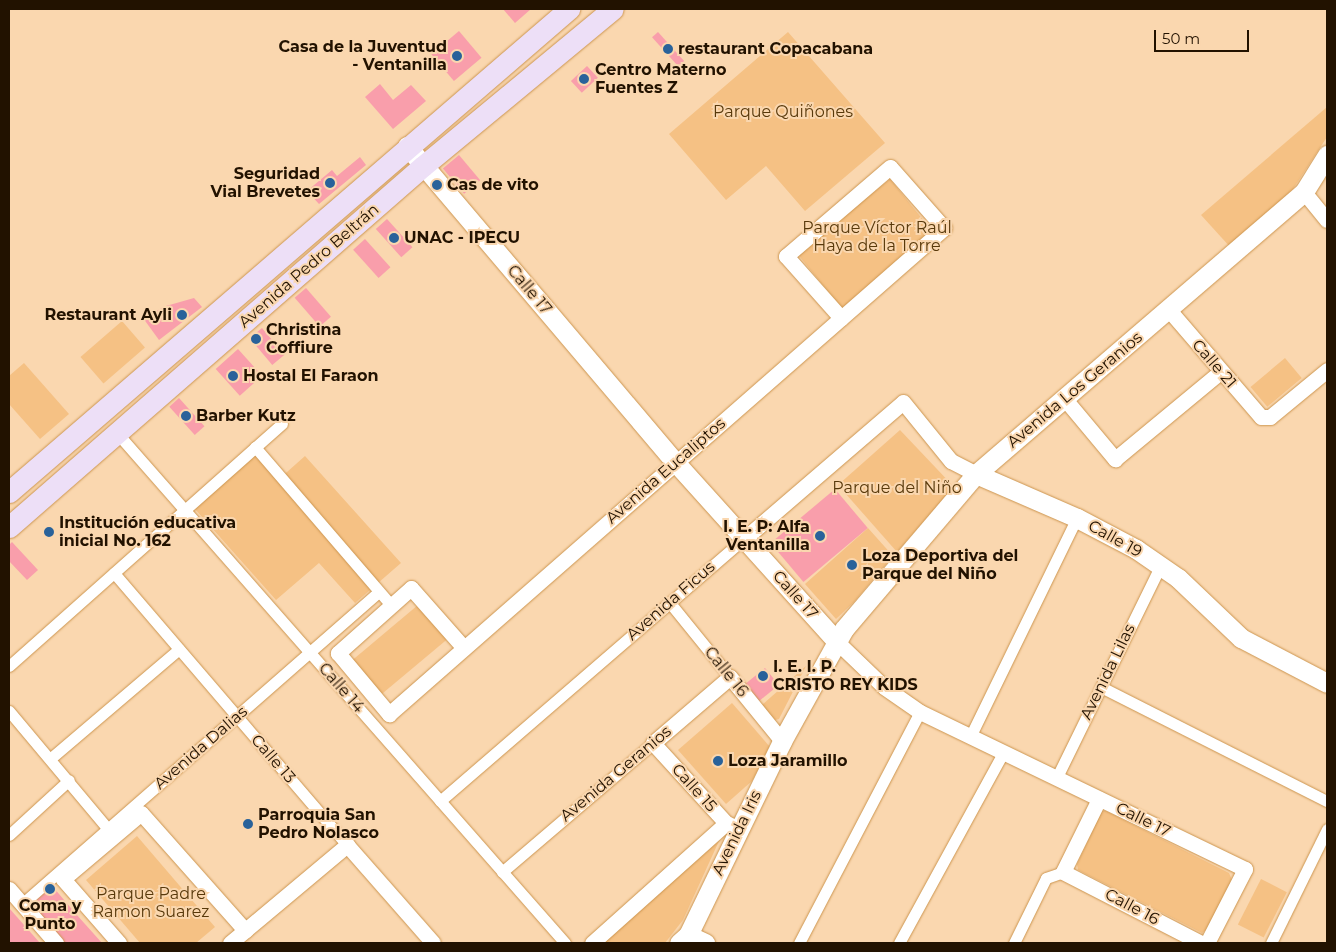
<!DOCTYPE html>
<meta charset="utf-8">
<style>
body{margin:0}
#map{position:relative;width:1336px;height:952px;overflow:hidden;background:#fad7af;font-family:Montserrat,sans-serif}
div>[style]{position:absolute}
.green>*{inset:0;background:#f5c184;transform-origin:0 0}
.building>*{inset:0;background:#f99eab;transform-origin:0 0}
.roads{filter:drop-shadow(0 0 1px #cc954f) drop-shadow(0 0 1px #cc954f)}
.pedestrian>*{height:11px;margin:-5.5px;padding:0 5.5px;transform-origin:5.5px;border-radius:5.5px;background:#fff}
.minor>*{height:15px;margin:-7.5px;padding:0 7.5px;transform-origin:7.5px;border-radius:7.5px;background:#fff}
.tertiary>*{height:19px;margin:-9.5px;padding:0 9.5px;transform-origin:9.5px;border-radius:9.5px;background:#fff}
.secondary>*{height:21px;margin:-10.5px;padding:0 10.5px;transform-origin:10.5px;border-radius:10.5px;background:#eddff7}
.dots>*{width:14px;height:14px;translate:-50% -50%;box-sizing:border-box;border:2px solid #fad7af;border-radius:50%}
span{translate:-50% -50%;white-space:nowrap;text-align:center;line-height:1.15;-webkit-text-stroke:4px #fad7af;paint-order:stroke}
.poi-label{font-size:16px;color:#221200;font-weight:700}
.right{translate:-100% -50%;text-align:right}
.left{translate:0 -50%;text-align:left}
.park-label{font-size:16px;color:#58390b}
.street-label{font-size:16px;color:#221200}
.frame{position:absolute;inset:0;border:10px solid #221200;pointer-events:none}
.scale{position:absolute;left:1154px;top:30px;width:95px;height:22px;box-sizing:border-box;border:2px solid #221200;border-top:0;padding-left:6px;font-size:15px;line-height:18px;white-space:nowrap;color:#221200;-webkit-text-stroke:4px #fad7af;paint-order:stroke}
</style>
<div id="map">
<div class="green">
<i style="clip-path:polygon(788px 32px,885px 143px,805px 211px,766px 166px,726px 200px,669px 134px)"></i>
<i style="clip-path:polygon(1327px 107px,1327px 137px,1295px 186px,1287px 197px,1231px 248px,1201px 215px)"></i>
<i style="left:890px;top:179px;width:70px;height:119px;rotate:51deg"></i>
<i style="left:122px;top:321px;width:35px;height:55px;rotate:49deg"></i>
<i style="left:1285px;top:358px;width:26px;height:45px;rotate:50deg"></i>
<i style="clip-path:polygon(24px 363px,69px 414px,40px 439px,9px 404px,9px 376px)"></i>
<i style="clip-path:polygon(900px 430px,954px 487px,897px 552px,838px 485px)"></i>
<i style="clip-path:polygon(256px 455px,278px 480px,305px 456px,401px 563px,355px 603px,319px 563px,276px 600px,195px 509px)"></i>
<i style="clip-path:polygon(868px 528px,893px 556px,854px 602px,836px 619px,805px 584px)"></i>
<i style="left:418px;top:605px;width:45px;height:85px;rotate:50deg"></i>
<i style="clip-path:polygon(806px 666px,779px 719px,775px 720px,762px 705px)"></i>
<i style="clip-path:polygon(732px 703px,770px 747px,752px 781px,726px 804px,678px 750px)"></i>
<i style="clip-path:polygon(1102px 811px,1106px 811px,1229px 873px,1232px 880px,1206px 930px,1202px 933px,1078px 870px,1077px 864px)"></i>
<i style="clip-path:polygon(137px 836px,215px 927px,196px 943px,140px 943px,86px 880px)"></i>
<i style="clip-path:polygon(719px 841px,683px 920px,665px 943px,602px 943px)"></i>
<i style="left:1261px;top:879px;width:29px;height:51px;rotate:27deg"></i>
</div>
<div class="building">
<i style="clip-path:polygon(503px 9px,531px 9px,515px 23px)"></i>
<i style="left:459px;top:31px;width:35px;height:36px;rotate:50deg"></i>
<i style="left:658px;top:32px;width:39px;height:8px;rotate:48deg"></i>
<i style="left:587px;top:66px;width:16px;height:22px;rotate:47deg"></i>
<i style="clip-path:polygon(380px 84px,393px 100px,411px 85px,426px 101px,393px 129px,365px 97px)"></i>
<i style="left:459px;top:155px;width:33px;height:21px;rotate:50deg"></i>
<i style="clip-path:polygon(360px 157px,366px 165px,319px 204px,307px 191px,332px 170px,337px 176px)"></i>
<i style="left:387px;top:219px;width:38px;height:15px;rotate:48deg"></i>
<i style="left:365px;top:239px;width:38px;height:16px;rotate:48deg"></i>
<i style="left:306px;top:288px;width:38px;height:15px;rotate:49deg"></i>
<i style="clip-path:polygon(194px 298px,202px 307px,159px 340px,143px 318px,166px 306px)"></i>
<i style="left:262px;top:328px;width:35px;height:16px;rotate:50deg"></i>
<i style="left:238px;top:349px;width:36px;height:30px;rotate:48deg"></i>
<i style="left:179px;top:398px;width:38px;height:13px;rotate:48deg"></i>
<i style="left:835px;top:489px;width:51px;height:84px;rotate:50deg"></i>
<i style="clip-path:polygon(12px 542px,38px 570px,27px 580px,9px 561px,9px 545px)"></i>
<i style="left:765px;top:668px;width:22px;height:29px;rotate:51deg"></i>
<i style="clip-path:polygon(48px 881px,76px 914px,102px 943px,56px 943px,22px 904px)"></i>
<i style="clip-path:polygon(9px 908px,40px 943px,9px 943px)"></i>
</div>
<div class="roads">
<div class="pedestrian">
<i style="left:117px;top:433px;width:679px;rotate:48.7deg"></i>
<i style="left:255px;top:447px;width:208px;rotate:49.3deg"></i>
<i style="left:114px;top:573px;width:358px;rotate:49.4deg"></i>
<i style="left:670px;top:603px;width:95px;rotate:51deg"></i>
<i style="left:9px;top:666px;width:365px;rotate:-41.6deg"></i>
<i style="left:1101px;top:687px;width:253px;rotate:26.8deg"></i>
<i style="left:9px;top:711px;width:154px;rotate:50deg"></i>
<i style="left:970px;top:737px;width:244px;rotate:-64deg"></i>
<i style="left:51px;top:758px;width:168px;rotate:-40.4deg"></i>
<i style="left:1056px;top:779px;width:238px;rotate:-63.9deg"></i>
<i style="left:440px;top:801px;width:403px;rotate:-40.8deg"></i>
<i style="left:9px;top:835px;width:81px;rotate:-42.5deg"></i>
<i style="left:502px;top:872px;width:199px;rotate:-40.5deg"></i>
<i style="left:22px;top:904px;width:474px;rotate:-41.2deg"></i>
<i style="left:799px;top:943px;width:261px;rotate:-62.4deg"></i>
<i style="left:899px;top:943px;width:217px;rotate:-61.3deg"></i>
<i style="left:1014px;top:943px;width:72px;rotate:-63.8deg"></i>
<i style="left:1046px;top:878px;width:18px;rotate:-19deg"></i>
<i style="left:1271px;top:943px;width:127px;rotate:-63.8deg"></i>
</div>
<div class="minor">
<i style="left:1304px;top:192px;width:36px;rotate:51deg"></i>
<i style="left:1169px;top:310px;width:141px;rotate:49.3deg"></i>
<i style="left:1261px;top:417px;width:9px"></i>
<i style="left:1270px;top:417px;width:74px;rotate:-39.5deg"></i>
<i style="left:1064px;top:398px;width:80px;rotate:50.1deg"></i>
<i style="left:1115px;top:459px;width:136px;rotate:-39.6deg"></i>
<i style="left:745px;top:538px;width:208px;rotate:-40.7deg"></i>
<i style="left:903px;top:402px;width:76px;rotate:50.9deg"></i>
<i style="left:951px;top:461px;width:28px;rotate:27deg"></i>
<i style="left:836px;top:641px;width:66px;rotate:43.8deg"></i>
<i style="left:884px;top:687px;width:44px;rotate:34.8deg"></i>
<i style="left:920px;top:712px;width:361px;rotate:25.8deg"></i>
<i style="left:1245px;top:869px;width:83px;rotate:117.2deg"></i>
<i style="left:464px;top:648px;width:80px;rotate:-131.5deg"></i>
<i style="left:411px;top:588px;width:98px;rotate:138.3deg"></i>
<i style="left:338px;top:653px;width:80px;rotate:50.1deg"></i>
<i style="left:389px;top:714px;width:738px;rotate:-41.21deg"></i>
<i style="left:944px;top:228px;width:81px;rotate:-131.5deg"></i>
<i style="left:890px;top:167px;width:137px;rotate:139.4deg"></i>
<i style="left:786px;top:256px;width:83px;rotate:48.4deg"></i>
<i style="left:1099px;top:799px;width:81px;rotate:116.3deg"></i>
<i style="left:1063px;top:872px;width:155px;rotate:27.2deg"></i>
<i style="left:739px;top:829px;width:14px;rotate:-155deg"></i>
<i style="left:726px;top:823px;width:108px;rotate:-132.4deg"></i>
<i style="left:653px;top:743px;width:101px;rotate:-40.6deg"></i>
<i style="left:730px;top:677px;width:82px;rotate:50.9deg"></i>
<i style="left:9px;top:889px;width:72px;rotate:49deg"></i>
<i style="left:119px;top:943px;width:85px;rotate:-131.2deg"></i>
<i style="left:63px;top:879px;width:102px;rotate:-40.2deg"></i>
<i style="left:141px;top:813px;width:157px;rotate:48.4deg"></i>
<i style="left:230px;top:943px;width:153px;rotate:-39.9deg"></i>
<i style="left:347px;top:845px;width:130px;rotate:48.7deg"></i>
<i style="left:592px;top:943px;width:180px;rotate:-41.8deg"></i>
</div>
<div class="tertiary">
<i style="left:407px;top:146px;width:416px;rotate:49.7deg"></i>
<i style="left:676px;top:463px;width:239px;rotate:48deg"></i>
<i style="left:976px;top:474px;width:110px;rotate:23.5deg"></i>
<i style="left:1077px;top:518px;width:67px;rotate:27.7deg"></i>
<i style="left:1136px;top:549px;width:51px;rotate:34.6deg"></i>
<i style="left:1178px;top:578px;width:87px;rotate:43.6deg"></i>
<i style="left:1241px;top:638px;width:97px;rotate:27.6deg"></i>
<i style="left:688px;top:935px;width:19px;rotate:25deg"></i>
<i style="left:679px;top:943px;width:12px;rotate:-42deg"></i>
<i style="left:688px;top:935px;width:216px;rotate:-64.1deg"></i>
<i style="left:782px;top:741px;width:128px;rotate:-61deg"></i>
<i style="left:844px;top:629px;width:204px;rotate:-49.6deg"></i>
<i style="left:976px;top:474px;width:433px;rotate:-40.7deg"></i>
<i style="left:1304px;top:192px;width:44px;rotate:-58.1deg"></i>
</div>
<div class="secondary">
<i style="left:9px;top:492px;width:740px;rotate:-40.78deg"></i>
<i style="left:9px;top:527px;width:549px;rotate:-41.09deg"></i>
<i style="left:423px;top:166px;width:246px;rotate:-39.6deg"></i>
</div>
</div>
<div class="dots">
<i style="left:668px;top:49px;background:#29629a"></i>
<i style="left:457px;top:56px;background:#29629a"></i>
<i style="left:584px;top:79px;background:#29629a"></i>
<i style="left:330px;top:183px;background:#29629a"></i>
<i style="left:437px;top:185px;background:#29629a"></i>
<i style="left:394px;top:238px;background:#29629a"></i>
<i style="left:182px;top:315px;background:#29629a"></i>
<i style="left:256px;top:339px;background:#29629a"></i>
<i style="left:233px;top:376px;background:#29629a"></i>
<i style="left:186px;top:416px;background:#29629a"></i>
<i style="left:49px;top:532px;background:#29629a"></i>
<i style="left:820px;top:536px;background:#29629a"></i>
<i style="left:852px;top:565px;background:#29629a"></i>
<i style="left:763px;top:676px;background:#29629a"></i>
<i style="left:718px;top:761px;background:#29629a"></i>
<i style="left:248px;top:824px;background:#29629a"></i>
<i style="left:50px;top:889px;background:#29629a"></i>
</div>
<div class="poi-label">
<span class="right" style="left:447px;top:56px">Casa de la Juventud<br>- Ventanilla</span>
<span class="left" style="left:678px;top:49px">restaurant Copacabana</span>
<span class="left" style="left:595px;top:79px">Centro Materno<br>Fuentes Z</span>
<span class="right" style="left:320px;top:183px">Seguridad<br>Vial Brevetes</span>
<span class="left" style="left:447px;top:185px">Cas de vito</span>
<span class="left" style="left:404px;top:238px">UNAC - IPECU</span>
<span class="right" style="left:172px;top:315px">Restaurant Ayli</span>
<span class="left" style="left:266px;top:339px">Christina<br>Coffiure</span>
<span class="left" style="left:243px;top:376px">Hostal El Faraon</span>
<span class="left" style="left:196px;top:416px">Barber Kutz</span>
<span class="left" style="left:59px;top:532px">Institución educativa<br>inicial No. 162</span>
<span class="right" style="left:810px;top:536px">I. E. P: Alfa<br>Ventanilla</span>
<span class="left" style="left:862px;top:565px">Loza Deportiva del<br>Parque del Niño</span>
<span class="left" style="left:773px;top:676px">I. E. I. P.<br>CRISTO REY KIDS</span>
<span class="left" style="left:728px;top:761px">Loza Jaramillo</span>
<span class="left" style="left:258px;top:824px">Parroquia San<br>Pedro Nolasco</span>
<span style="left:50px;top:915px">Coma y<br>Punto</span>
</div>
<div class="park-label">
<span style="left:783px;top:112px">Parque Quiñones</span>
<span style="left:877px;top:237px">Parque Víctor Raúl<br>Haya de la Torre</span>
<span style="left:897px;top:488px">Parque del Niño</span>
<span style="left:151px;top:903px">Parque Padre<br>Ramon Suarez</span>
</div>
<div class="street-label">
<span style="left:309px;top:266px;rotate:-41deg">Avenida Pedro Beltrán</span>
<span style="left:529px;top:290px;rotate:50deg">Calle 17</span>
<span style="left:1214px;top:364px;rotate:49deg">Calle 21</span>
<span style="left:1075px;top:390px;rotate:-40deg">Avenida Los Geranios</span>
<span style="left:666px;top:471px;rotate:-41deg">Avenida Eucaliptos</span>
<span style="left:1115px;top:539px;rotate:29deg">Calle 19</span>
<span style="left:795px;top:595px;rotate:48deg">Calle 17</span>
<span style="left:671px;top:601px;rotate:-41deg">Avenida Ficus</span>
<span style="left:726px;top:672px;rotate:51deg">Calle 16</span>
<span style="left:1108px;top:672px;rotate:-64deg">Avenida Lilas</span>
<span style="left:341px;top:688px;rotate:49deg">Calle 14</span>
<span style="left:201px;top:748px;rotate:-41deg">Avenida Dalias</span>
<span style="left:273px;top:759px;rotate:49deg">Calle 13</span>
<span style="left:616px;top:774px;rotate:-40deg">Avenida Geranios</span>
<span style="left:694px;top:788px;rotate:48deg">Calle 15</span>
<span style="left:1143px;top:820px;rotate:26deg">Calle 17</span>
<span style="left:737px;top:833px;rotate:-64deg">Avenida Iris</span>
<span style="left:1132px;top:907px;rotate:28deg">Calle 16</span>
</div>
<div class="frame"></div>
<div class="scale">50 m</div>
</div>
